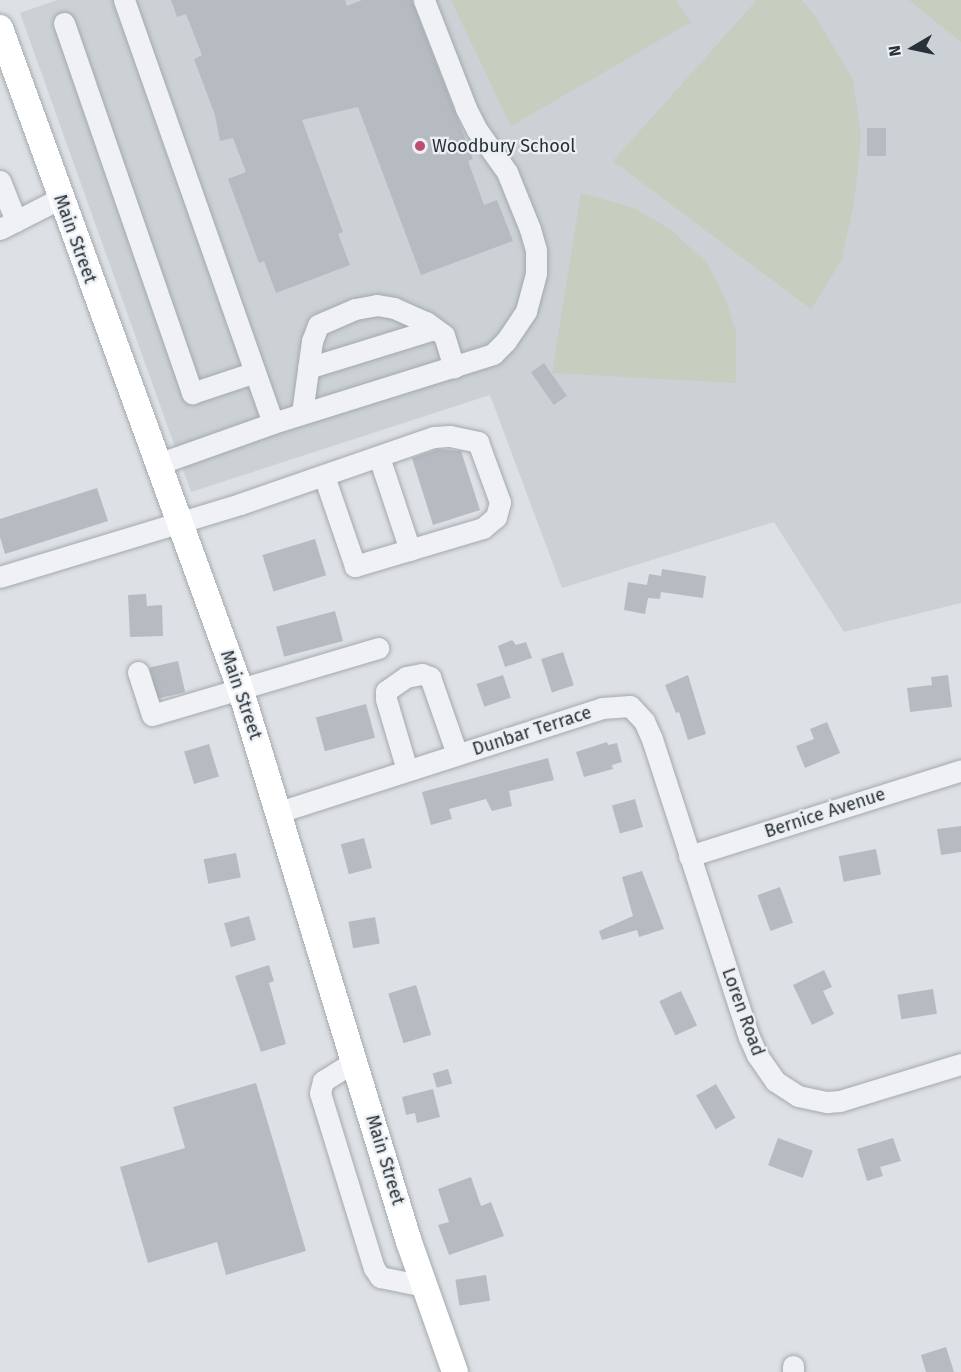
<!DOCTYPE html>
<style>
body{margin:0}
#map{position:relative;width:961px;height:1372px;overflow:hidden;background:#dde1e5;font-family:"Fira Sans",sans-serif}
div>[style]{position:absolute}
.built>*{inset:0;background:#cbd1d5}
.green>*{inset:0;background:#c5cebf}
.building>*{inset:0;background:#b5bbc1;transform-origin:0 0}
.roads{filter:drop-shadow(0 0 2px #a3a9ae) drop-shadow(0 0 2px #a3a9ae)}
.minor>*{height:21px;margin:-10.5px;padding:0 10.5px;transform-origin:10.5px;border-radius:10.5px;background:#eff1f4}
.major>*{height:26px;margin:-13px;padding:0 13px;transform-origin:13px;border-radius:13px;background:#fff}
.dots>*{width:16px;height:16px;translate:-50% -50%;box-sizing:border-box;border:3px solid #ecf0f3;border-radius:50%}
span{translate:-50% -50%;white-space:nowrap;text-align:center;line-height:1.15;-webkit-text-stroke:4.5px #ecf0f3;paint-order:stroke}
.poi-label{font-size:18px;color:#283139}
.left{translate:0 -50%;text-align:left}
.street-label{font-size:18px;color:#283139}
.north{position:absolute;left:883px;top:18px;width:60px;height:60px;-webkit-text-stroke:4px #ecf0f3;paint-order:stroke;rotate:261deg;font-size:16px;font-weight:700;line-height:24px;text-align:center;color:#283139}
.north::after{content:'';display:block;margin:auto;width:21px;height:27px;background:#283139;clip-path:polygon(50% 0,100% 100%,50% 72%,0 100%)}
</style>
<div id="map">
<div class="built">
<i style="clip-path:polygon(57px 0,961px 0,961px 603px,844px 632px,774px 522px,562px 588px,490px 395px,191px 492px,20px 13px)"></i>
</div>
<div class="green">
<i style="clip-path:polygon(451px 0,676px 0,691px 22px,511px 126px)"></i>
<i style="clip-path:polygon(757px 0,802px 0,817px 19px,853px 80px,861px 135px,854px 204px,841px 261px,811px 309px,613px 161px)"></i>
<i style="clip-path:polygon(909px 0,961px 0,961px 42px)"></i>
<i style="clip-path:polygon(581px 193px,634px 208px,671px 230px,707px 263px,725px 298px,736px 332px,736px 383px,552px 373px)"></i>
</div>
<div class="building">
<i style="clip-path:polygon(171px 0,345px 0,347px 6px,362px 0,412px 0,473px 159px,468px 161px,484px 205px,497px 200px,513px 241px,421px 275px,358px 107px,302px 120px,343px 232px,338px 234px,350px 265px,276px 293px,264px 261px,259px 263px,228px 179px,246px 172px,233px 138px,220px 141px,215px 115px,194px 59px,202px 55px,186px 14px,177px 17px)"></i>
<i style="left:886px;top:128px;width:28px;height:19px;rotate:90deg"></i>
<i style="left:544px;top:363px;width:40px;height:16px;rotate:55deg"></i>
<i style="clip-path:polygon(439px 449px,461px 451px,480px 510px,433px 525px,412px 458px)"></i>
<i style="clip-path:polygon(97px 488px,108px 521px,5px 554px,0 537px,0 519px)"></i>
<i style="left:315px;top:539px;width:38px;height:55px;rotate:73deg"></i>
<i style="clip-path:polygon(662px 569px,706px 576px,703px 598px,661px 592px,660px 599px,648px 598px,645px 614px,624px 610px,628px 582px,647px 585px,649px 574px,661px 576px)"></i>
<i style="clip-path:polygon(146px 594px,147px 606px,162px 605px,163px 636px,130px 637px,128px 595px)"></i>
<i style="left:335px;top:611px;width:31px;height:61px;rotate:75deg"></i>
<i style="clip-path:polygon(512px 640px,516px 645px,526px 642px,532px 658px,505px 667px,498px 646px)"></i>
<i style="left:563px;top:652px;width:35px;height:23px;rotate:72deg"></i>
<i style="left:178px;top:661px;width:32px;height:29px;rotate:77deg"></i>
<i style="left:503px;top:675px;width:24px;height:28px;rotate:71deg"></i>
<i style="clip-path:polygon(688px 675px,706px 734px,688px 740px,679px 712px,676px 713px,665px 685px)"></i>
<i style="clip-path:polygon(948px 675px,952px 707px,910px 712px,907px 688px,932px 685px,931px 677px)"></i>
<i style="left:366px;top:704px;width:35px;height:52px;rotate:75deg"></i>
<i style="clip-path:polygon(827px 722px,840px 753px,805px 768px,796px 746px,814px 739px,810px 729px)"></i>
<i style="clip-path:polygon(607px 742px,608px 745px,617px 743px,622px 762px,612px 765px,613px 769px,584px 777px,576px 752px)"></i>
<i style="left:209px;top:744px;width:34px;height:26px;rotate:73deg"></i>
<i style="clip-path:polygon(548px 758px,554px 780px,509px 791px,512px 806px,492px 811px,486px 799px,449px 809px,452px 819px,431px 825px,422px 792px)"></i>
<i style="left:635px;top:799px;width:29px;height:24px;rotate:74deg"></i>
<i style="clip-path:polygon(961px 826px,961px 852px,941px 855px,937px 829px)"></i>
<i style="left:364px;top:838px;width:31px;height:24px;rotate:75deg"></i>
<i style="left:876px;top:849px;width:26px;height:38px;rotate:79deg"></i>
<i style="left:236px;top:853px;width:25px;height:33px;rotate:79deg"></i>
<i style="clip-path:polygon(642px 871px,664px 929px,639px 937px,637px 930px,602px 940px,599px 931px,633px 916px,622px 877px)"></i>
<i style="left:780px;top:887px;width:38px;height:24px;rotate:70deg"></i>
<i style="left:249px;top:916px;width:25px;height:26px;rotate:74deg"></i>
<i style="left:375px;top:917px;width:27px;height:27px;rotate:80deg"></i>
<i style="clip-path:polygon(269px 965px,274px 981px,269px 983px,286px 1044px,261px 1052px,235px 976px)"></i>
<i style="clip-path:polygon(824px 970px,832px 987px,823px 991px,834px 1014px,812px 1025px,793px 985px)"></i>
<i style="left:416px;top:985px;width:52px;height:29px;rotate:73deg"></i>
<i style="left:933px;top:989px;width:25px;height:36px;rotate:81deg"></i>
<i style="left:681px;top:991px;width:38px;height:24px;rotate:65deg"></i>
<i style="left:448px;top:1069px;width:15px;height:16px;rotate:74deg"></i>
<i style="clip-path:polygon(256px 1083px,306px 1251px,226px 1275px,217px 1242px,148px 1263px,120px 1167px,185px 1148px,173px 1107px)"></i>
<i style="left:716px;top:1084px;width:39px;height:23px;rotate:60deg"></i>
<i style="clip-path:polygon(433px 1089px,440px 1117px,417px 1123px,415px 1113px,406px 1115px,402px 1097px)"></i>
<i style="left:778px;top:1138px;width:37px;height:29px;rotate:20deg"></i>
<i style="clip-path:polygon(893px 1138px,901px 1161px,880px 1167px,883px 1176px,867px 1181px,857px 1149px)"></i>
<i style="clip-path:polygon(471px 1177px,481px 1206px,491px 1202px,504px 1236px,449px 1255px,438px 1225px,449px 1222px,438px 1189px)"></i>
<i style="left:486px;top:1275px;width:26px;height:31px;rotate:81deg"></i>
<i style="clip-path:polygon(946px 1347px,954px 1372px,926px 1372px,921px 1355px)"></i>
</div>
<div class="roads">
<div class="minor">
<i style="left:124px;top:0;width:448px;rotate:70.6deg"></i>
<i style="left:64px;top:23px;width:392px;rotate:70.9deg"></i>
<i style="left:192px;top:393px;width:66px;rotate:-18.4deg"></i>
<i style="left:0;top:181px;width:43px;rotate:68.2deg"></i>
<i style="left:0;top:229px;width:68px;rotate:-26.9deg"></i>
<i style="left:308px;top:368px;width:132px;rotate:-17.2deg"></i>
<i style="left:302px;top:413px;width:73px;rotate:-82.1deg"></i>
<i style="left:312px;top:341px;width:17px;rotate:-69deg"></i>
<i style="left:318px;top:325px;width:40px;rotate:-23.4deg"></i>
<i style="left:355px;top:309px;width:22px;rotate:-10deg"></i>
<i style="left:377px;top:305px;width:17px;rotate:10deg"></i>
<i style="left:394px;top:308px;width:35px;rotate:24deg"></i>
<i style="left:426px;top:322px;width:22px;rotate:36deg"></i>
<i style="left:444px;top:335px;width:34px;rotate:73deg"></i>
<i style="left:379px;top:457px;width:98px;rotate:71.6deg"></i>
<i style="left:158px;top:464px;width:122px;rotate:-19.6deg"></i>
<i style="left:273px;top:423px;width:231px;rotate:-17.4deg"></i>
<i style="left:493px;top:354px;width:18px;rotate:-45deg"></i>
<i style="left:506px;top:341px;width:36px;rotate:-56deg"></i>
<i style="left:526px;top:311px;width:39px;rotate:-75deg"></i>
<i style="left:536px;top:273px;width:23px;rotate:-90deg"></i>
<i style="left:536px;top:250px;width:22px;rotate:-106deg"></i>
<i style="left:530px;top:229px;width:61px;rotate:-112deg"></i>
<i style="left:507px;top:172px;width:52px;rotate:-125.5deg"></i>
<i style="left:477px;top:130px;width:25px;rotate:-117deg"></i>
<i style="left:466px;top:108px;width:116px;rotate:-111.3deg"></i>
<i style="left:0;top:577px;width:251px;rotate:-16.9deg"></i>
<i style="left:240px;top:504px;width:205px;rotate:-19.1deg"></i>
<i style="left:434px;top:437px;width:16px;rotate:-4deg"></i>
<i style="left:450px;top:436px;width:29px;rotate:12deg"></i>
<i style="left:478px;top:442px;width:64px;rotate:69.9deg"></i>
<i style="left:500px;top:502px;width:16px;rotate:105deg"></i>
<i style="left:496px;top:517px;width:17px;rotate:140deg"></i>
<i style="left:483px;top:528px;width:134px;rotate:163.5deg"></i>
<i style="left:355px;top:566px;width:95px;rotate:-109deg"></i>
<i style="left:138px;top:672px;width:45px;rotate:72deg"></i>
<i style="left:152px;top:715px;width:236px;rotate:-16.5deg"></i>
<i style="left:407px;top:770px;width:74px;rotate:-106.5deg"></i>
<i style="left:386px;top:699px;width:8px;rotate:-90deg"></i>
<i style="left:386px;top:691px;width:24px;rotate:-35deg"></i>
<i style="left:406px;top:677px;width:16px;rotate:-11deg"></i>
<i style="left:422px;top:674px;width:9px;rotate:21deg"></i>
<i style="left:430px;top:677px;width:82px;rotate:70.7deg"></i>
<i style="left:279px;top:812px;width:339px;rotate:-17.8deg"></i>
<i style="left:602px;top:708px;width:28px;rotate:-4deg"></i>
<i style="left:630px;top:706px;width:21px;rotate:47deg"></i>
<i style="left:644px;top:721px;width:20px;rotate:66deg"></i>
<i style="left:652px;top:739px;width:313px;rotate:72deg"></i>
<i style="left:749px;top:1037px;width:20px;rotate:66deg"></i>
<i style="left:757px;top:1055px;width:32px;rotate:55deg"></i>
<i style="left:775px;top:1081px;width:27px;rotate:33deg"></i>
<i style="left:798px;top:1096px;width:30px;rotate:12deg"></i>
<i style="left:827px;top:1102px;width:13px;rotate:-4deg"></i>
<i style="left:840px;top:1101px;width:127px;rotate:-17deg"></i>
<i style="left:689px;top:856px;width:285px;rotate:-17.5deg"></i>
<i style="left:355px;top:1061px;width:38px;rotate:148deg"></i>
<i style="left:323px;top:1081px;width:12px;rotate:104deg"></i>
<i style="left:320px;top:1093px;width:183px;rotate:72.9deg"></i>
<i style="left:374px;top:1268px;width:11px;rotate:56deg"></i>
<i style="left:380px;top:1277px;width:45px;rotate:11.6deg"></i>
<i style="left:793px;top:1366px;width:6px;rotate:90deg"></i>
</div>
<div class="major">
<i style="left:0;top:28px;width:702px;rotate:70.02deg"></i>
<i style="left:240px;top:688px;width:579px;rotate:73.04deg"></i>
<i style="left:409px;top:1242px;width:138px;rotate:70.5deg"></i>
</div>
</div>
<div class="dots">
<i style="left:420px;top:146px;background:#bc4f71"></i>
</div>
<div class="poi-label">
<span class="left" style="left:432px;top:146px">Woodbury School</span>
</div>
<div class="street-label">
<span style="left:75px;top:239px;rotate:70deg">Main Street</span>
<span style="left:241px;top:695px;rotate:71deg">Main Street</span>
<span style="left:532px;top:731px;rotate:-18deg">Dunbar Terrace</span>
<span style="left:825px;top:813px;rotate:-18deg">Bernice Avenue</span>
<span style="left:743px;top:1012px;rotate:70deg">Loren Road</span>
<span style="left:385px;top:1160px;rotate:73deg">Main Street</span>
</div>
<div class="north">N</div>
</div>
